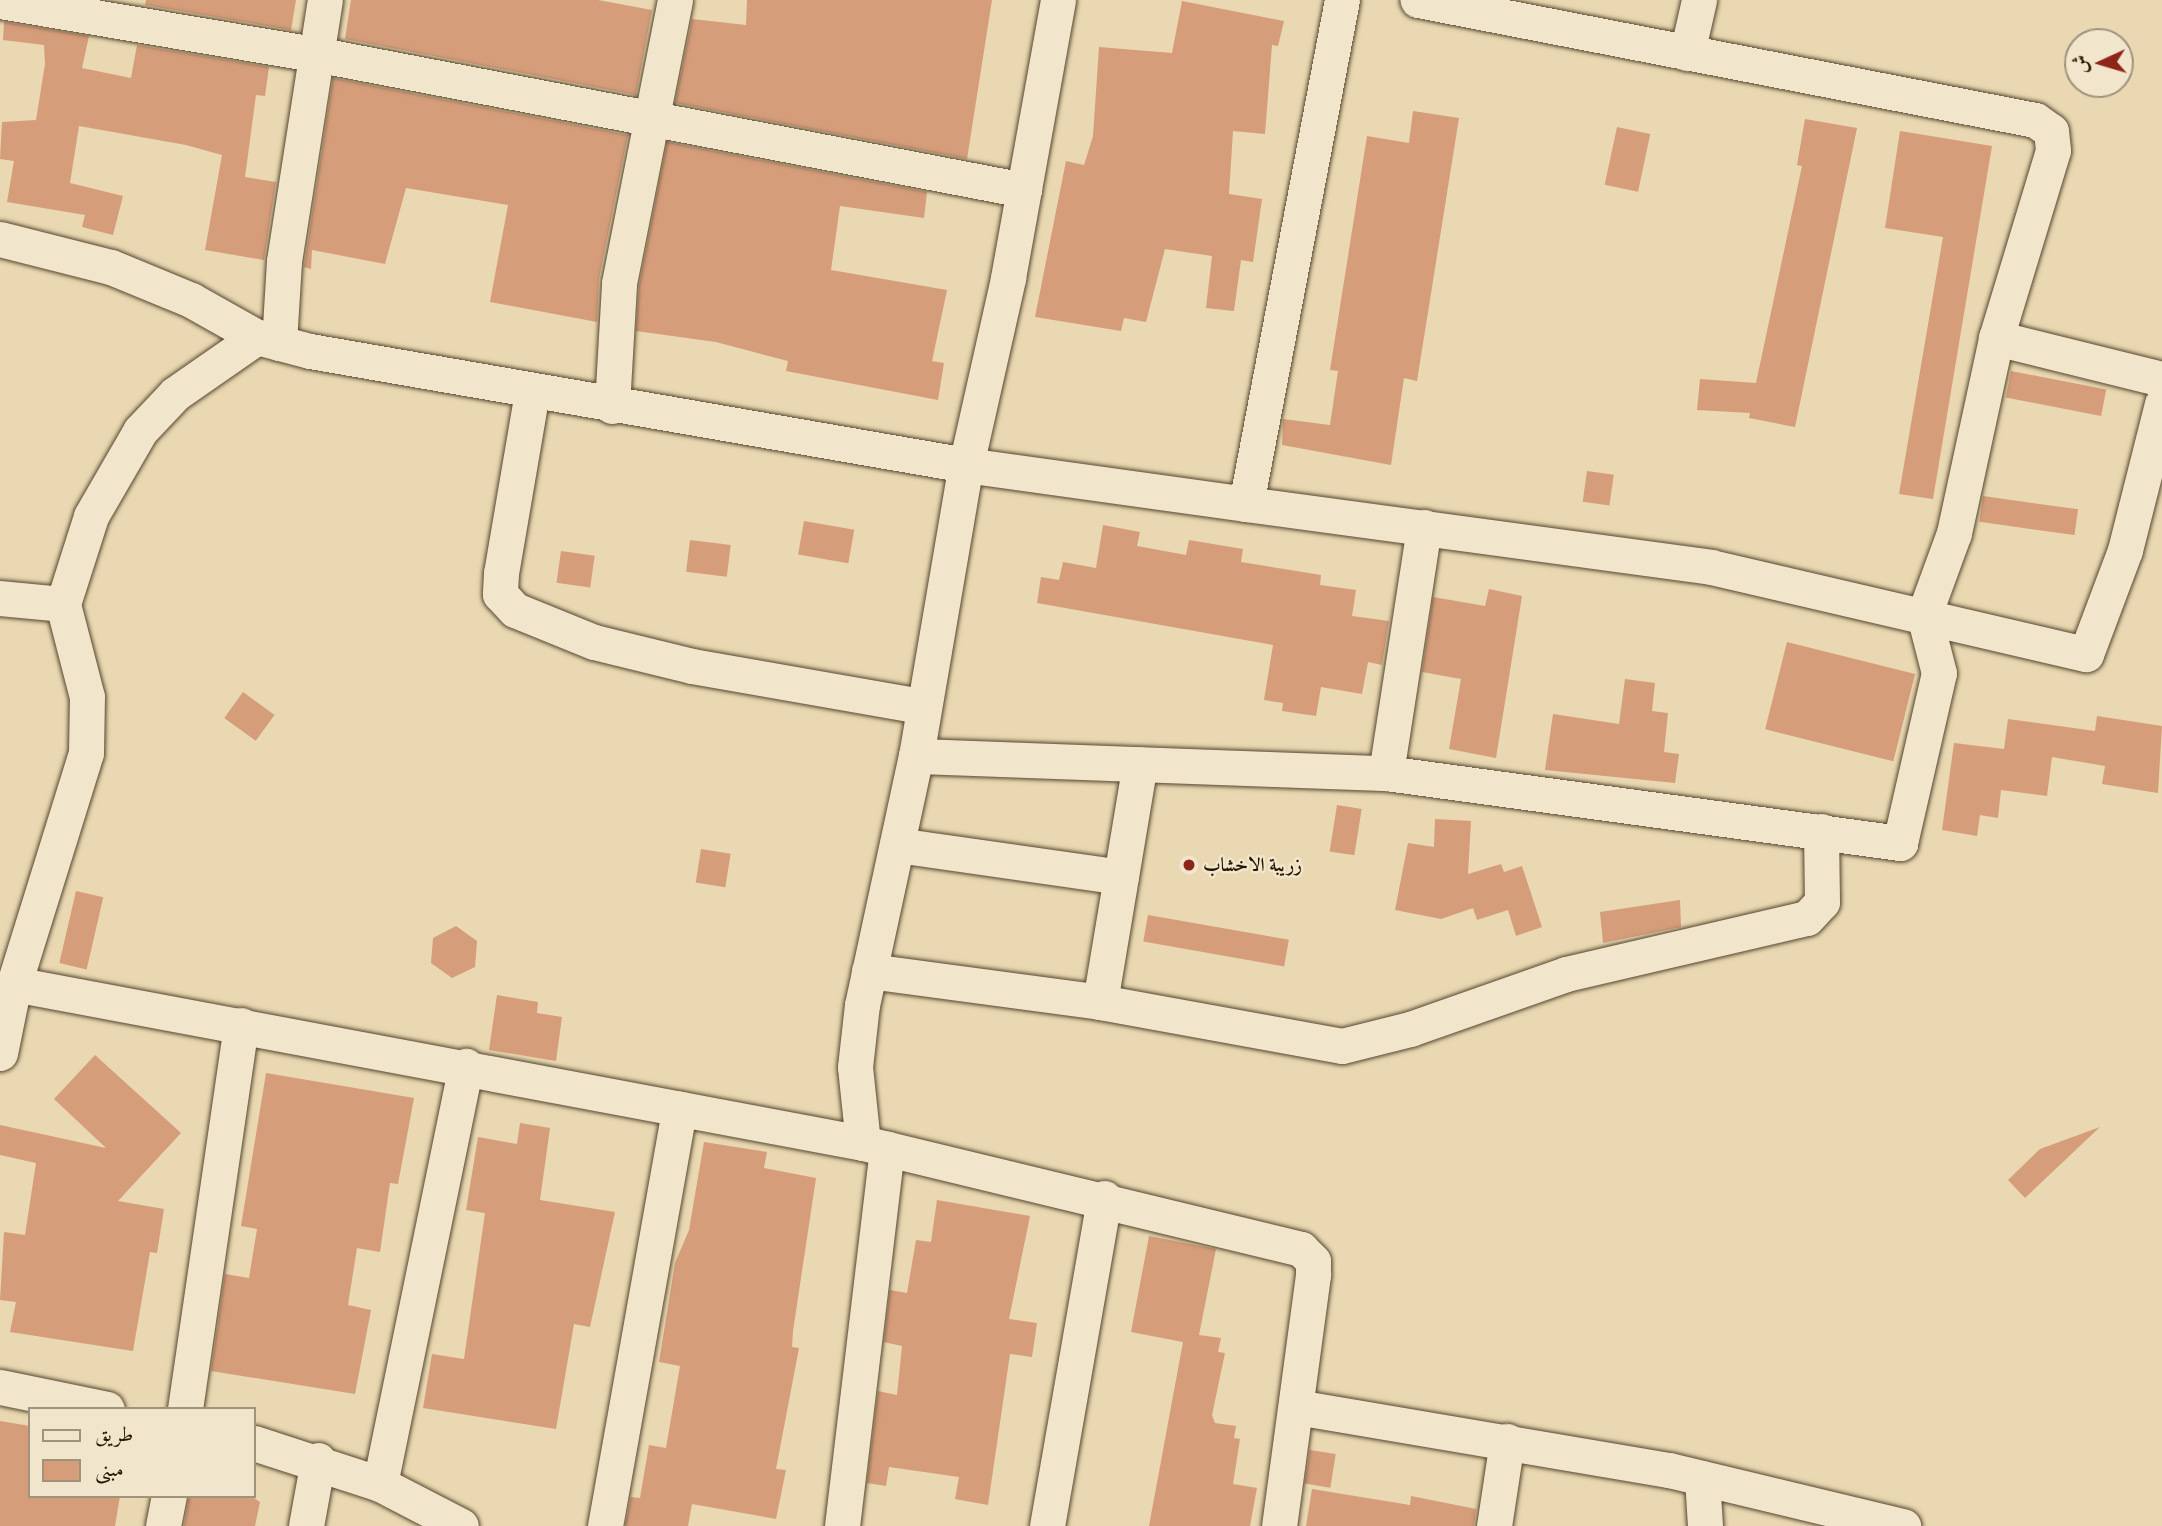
<!DOCTYPE html>
<meta charset="utf-8">
<style>
body{margin:0}
#map{position:relative;width:2162px;height:1526px;overflow:hidden;background:#e9d8b1;font-family:"Libre Caslon Text",Amiri,serif}
div>[style]{position:absolute}
.building>*{inset:0;background:#d59d7a;transform-origin:0 0}
.roads{filter:drop-shadow(0 0 2px #56462f) drop-shadow(0 0 2px #56462f)}
.street>*{height:35px;margin:-17.5px;padding:0 17.5px;transform-origin:17.5px;border-radius:17.5px;background:#f1e6cc}
.dots>*{width:19px;height:19px;translate:-50% -50%;box-sizing:border-box;border:4px solid #f1e6cc;border-radius:50%}
span{translate:-50% -50%;white-space:nowrap;text-align:center;line-height:1.15;-webkit-text-stroke:5px #f1e6cc;paint-order:stroke}
.poi-label{font-size:19px;color:#251604;font-weight:700}
.left{translate:0 -50%;text-align:left}
.legend{position:absolute;left:28px;top:1407px;width:228px;height:91px;box-sizing:border-box;background:#f1e6cc;border:2px solid #9f937c;margin:0;padding:9px 12px;list-style:none;font-size:21px;color:#251604}
.legend li{display:flex;align-items:center;gap:14px;height:35px}
.legend b{width:35px;border:2px solid #9f937c}
.north{position:absolute;left:2064px;top:28px;width:70px;height:70px;box-sizing:border-box;background:#f1e6cc;border:2px solid #9f937c;border-radius:50%;rotate:266deg;font-size:19px;font-weight:700;line-height:28px;text-align:center;color:#251604}
.north::after{content:'';display:block;margin:auto;width:24px;height:32px;background:#8f2418;clip-path:polygon(50% 0,100% 100%,50% 72%,0 100%)}
</style>
<div id="map">
<div class="building">
<i style="clip-path:polygon(146px 0,296px 0,291px 30px,145px 5px)"></i>
<i style="clip-path:polygon(351px 0,598px 0,652px 10px,636px 95px,345px 39px)"></i>
<i style="clip-path:polygon(747px 0,992px 0,967px 159px,675px 103px,692px 19px,746px 25px)"></i>
<i style="clip-path:polygon(1182px 1px,1284px 21px,1278px 46px,1272px 45px,1265px 134px,1233px 131px,1229px 194px,1262px 199px,1253px 262px,1241px 260px,1234px 311px,1206px 308px,1212px 256px,1165px 249px,1146px 322px,1124px 318px,1121px 331px,1035px 317px,1066px 161px,1084px 165px,1093px 136px,1099px 47px,1172px 53px)"></i>
<i style="clip-path:polygon(4px 22px,89px 36px,82px 68px,131px 78px,137px 45px,269px 67px,265px 96px,256px 95px,245px 177px,276px 182px,264px 260px,205px 250px,222px 155px,186px 145px,79px 126px,70px 183px,123px 196px,113px 235px,82px 227px,85px 215px,7px 202px,14px 161px,0 159px,2px 122px,36px 120px,45px 64px,44px 45px,3px 40px)"></i>
<i style="clip-path:polygon(333px 78px,628px 135px,599px 279px,597px 322px,490px 302px,508px 205px,406px 188px,385px 264px,312px 250px,311px 269px,304px 267px)"></i>
<i style="clip-path:polygon(1413px 111px,1459px 118px,1417px 381px,1404px 378px,1391px 465px,1282px 445px,1283px 419px,1330px 425px,1338px 371px,1330px 370px,1367px 136px,1409px 143px)"></i>
<i style="clip-path:polygon(1805px 119px,1857px 128px,1795px 427px,1749px 418px,1750px 413px,1697px 410px,1700px 379px,1756px 383px,1802px 166px,1797px 165px)"></i>
<i style="left:1617px;top:127px;width:34px;height:59px;rotate:12deg"></i>
<i style="clip-path:polygon(1900px 131px,1992px 146px,1933px 499px,1899px 494px,1943px 237px,1885px 228px)"></i>
<i style="clip-path:polygon(667px 142px,927px 192px,924px 218px,840px 206px,831px 270px,947px 290px,932px 361px,944px 363px,938px 400px,786px 371px,788px 361px,716px 342px,636px 331px,639px 286px)"></i>
<i style="left:2011px;top:371px;width:97px;height:27px;rotate:11deg"></i>
<i style="left:1587px;top:471px;width:27px;height:31px;rotate:8deg"></i>
<i style="left:1983px;top:496px;width:96px;height:26px;rotate:8deg"></i>
<i style="left:804px;top:521px;width:51px;height:34px;rotate:10deg"></i>
<i style="clip-path:polygon(1103px 525px,1140px 532px,1137px 546px,1186px 555px,1189px 540px,1243px 549px,1241px 562px,1321px 575px,1320px 585px,1356px 590px,1352px 616px,1389px 621px,1382px 665px,1368px 662px,1362px 694px,1321px 687px,1316px 716px,1282px 711px,1283px 703px,1264px 700px,1273px 645px,1037px 603px,1041px 577px,1059px 580px,1063px 562px,1096px 568px)"></i>
<i style="left:690px;top:540px;width:41px;height:32px;rotate:7deg"></i>
<i style="left:561px;top:551px;width:34px;height:32px;rotate:8deg"></i>
<i style="clip-path:polygon(1489px 589px,1522px 596px,1496px 758px,1449px 749px,1461px 679px,1422px 672px,1433px 597px,1485px 606px)"></i>
<i style="left:1787px;top:642px;width:132px;height:90px;rotate:14deg"></i>
<i style="clip-path:polygon(1625px 679px,1655px 683px,1652px 711px,1668px 713px,1664px 752px,1679px 754px,1675px 783px,1545px 770px,1553px 714px,1619px 724px)"></i>
<i style="left:243px;top:692px;width:39px;height:32px;rotate:36deg"></i>
<i style="clip-path:polygon(2097px 716px,2162px 726px,2158px 793px,2102px 784px,2105px 766px,2052px 757px,2047px 796px,2001px 790px,1998px 818px,1980px 815px,1977px 836px,1942px 830px,1954px 743px,2004px 749px,2008px 719px,2095px 731px)"></i>
<i style="left:1337px;top:805px;width:25px;height:47px;rotate:9deg"></i>
<i style="clip-path:polygon(1435px 819px,1471px 821px,1468px 874px,1501px 864px,1504px 872px,1522px 866px,1542px 927px,1516px 936px,1508px 910px,1477px 920px,1473px 908px,1441px 919px,1395px 910px,1408px 843px,1434px 847px)"></i>
<i style="left:701px;top:849px;width:30px;height:34px;rotate:9deg"></i>
<i style="left:76px;top:891px;width:28px;height:74px;rotate:13deg"></i>
<i style="clip-path:polygon(1680px 900px,1681px 927px,1603px 943px,1600px 912px)"></i>
<i style="left:1148px;top:915px;width:143px;height:27px;rotate:10deg"></i>
<i style="clip-path:polygon(456px 926px,477px 941px,475px 967px,452px 978px,431px 963px,433px 938px)"></i>
<i style="clip-path:polygon(497px 995px,538px 1002px,537px 1013px,562px 1017px,556px 1061px,489px 1050px)"></i>
<i style="clip-path:polygon(95px 1055px,181px 1133px,118px 1201px,164px 1209px,157px 1253px,150px 1252px,133px 1351px,10px 1332px,16px 1302px,0 1300px,4px 1232px,25px 1235px,36px 1163px,0 1155px,0 1125px,106px 1148px,54px 1099px)"></i>
<i style="clip-path:polygon(266px 1073px,414px 1098px,398px 1184px,390px 1183px,380px 1252px,357px 1248px,348px 1305px,371px 1310px,355px 1394px,211px 1371px,225px 1274px,249px 1278px,257px 1229px,241px 1226px)"></i>
<i style="clip-path:polygon(520px 1123px,550px 1128px,540px 1200px,615px 1212px,590px 1327px,574px 1324px,556px 1429px,423px 1408px,432px 1354px,464px 1359px,485px 1213px,466px 1210px,478px 1137px,517px 1144px)"></i>
<i style="clip-path:polygon(2100px 1127px,2025px 1198px,2008px 1180px,2040px 1149px)"></i>
<i style="clip-path:polygon(704px 1142px,767px 1152px,764px 1168px,816px 1178px,793px 1331px,792px 1347px,799px 1348px,776px 1469px,786px 1470px,776px 1519px,692px 1504px,688px 1526px,625px 1526px,631px 1497px,640px 1498px,649px 1445px,666px 1448px,680px 1366px,659px 1362px,675px 1263px,689px 1230px)"></i>
<i style="clip-path:polygon(937px 1200px,1030px 1216px,1009px 1319px,1037px 1323px,1032px 1357px,1010px 1354px,988px 1505px,955px 1499px,959px 1477px,889px 1467px,886px 1486px,867px 1483px,878px 1391px,897px 1395px,902px 1346px,884px 1342px,890px 1290px,907px 1293px,916px 1240px,931px 1242px)"></i>
<i style="clip-path:polygon(1149px 1236px,1216px 1249px,1199px 1335px,1221px 1338px,1218px 1352px,1225px 1353px,1212px 1415px,1215px 1423px,1236px 1426px,1234px 1438px,1240px 1439px,1233px 1484px,1257px 1488px,1250px 1526px,1149px 1526px,1183px 1342px,1131px 1332px)"></i>
<i style="clip-path:polygon(0 1421px,30px 1426px,30px 1496px,120px 1496px,115px 1526px,0 1526px)"></i>
<i style="left:1310px;top:1450px;width:26px;height:34px;rotate:9deg"></i>
<i style="clip-path:polygon(1312px 1489px,1410px 1505px,1411px 1496px,1476px 1509px,1474px 1526px,1306px 1526px)"></i>
<i style="clip-path:polygon(189px 1496px,251px 1496px,260px 1502px,255px 1526px,184px 1526px)"></i>
</div>
<div class="roads">
<div class="street">
<i style="left:0;top:1px;width:319px;rotate:9.6deg"></i>
<i style="left:315px;top:54px;width:722px;rotate:10.86deg"></i>
<i style="left:1687px;top:53px;width:54px;rotate:-77.2deg"></i>
<i style="left:0;top:239px;width:114px;rotate:14.2deg"></i>
<i style="left:111px;top:267px;width:87px;rotate:22.4deg"></i>
<i style="left:191px;top:300px;width:76px;rotate:29.3deg"></i>
<i style="left:257px;top:337px;width:55px;rotate:14.8deg"></i>
<i style="left:310px;top:351px;width:666px;rotate:9.86deg"></i>
<i style="left:966px;top:465px;width:192px;rotate:-77.3deg"></i>
<i style="left:1008px;top:278px;width:282px;rotate:-79.8deg"></i>
<i style="left:1996px;top:338px;width:171px;rotate:13.9deg"></i>
<i style="left:279px;top:343px;width:82px;rotate:-86.5deg"></i>
<i style="left:284px;top:261px;width:264px;rotate:-81.1deg"></i>
<i style="left:532px;top:392px;width:184px;rotate:99.7deg"></i>
<i style="left:501px;top:573px;width:21px;rotate:93deg"></i>
<i style="left:500px;top:594px;width:22px;rotate:47deg"></i>
<i style="left:515px;top:610px;width:85px;rotate:22.1deg"></i>
<i style="left:594px;top:642px;width:101px;rotate:13.8deg"></i>
<i style="left:692px;top:666px;width:232px;rotate:9.9deg"></i>
<i style="left:612px;top:406px;width:123px;rotate:-86.7deg"></i>
<i style="left:619px;top:283px;width:288px;rotate:-78.8deg"></i>
<i style="left:1246px;top:504px;width:469px;rotate:7.7deg"></i>
<i style="left:1711px;top:567px;width:385px;rotate:13.1deg"></i>
<i style="left:2086px;top:654px;width:111px;rotate:-69.4deg"></i>
<i style="left:2125px;top:550px;width:151px;rotate:-75.8deg"></i>
<i style="left:0;top:598px;width:63px;rotate:5.4deg"></i>
<i style="left:916px;top:756px;width:470px;rotate:2.1deg"></i>
<i style="left:1386px;top:773px;width:519px;rotate:7.76deg"></i>
<i style="left:1900px;top:843px;width:174px;rotate:-77.1deg"></i>
<i style="left:1939px;top:673px;width:60px;rotate:-104.5deg"></i>
<i style="left:1924px;top:615px;width:87px;rotate:-69.9deg"></i>
<i style="left:1954px;top:533px;width:199px;rotate:-77.8deg"></i>
<i style="left:1996px;top:338px;width:196px;rotate:-73.1deg"></i>
<i style="left:2053px;top:150px;width:19px;rotate:-96deg"></i>
<i style="left:2051px;top:131px;width:19px;rotate:-145deg"></i>
<i style="left:2035px;top:120px;width:629px;rotate:-168.99deg"></i>
<i style="left:1386px;top:773px;width:249px;rotate:-81.2deg"></i>
<i style="left:897px;top:845px;width:226px;rotate:8.1deg"></i>
<i style="left:869px;top:971px;width:233px;rotate:7.6deg"></i>
<i style="left:1100px;top:1002px;width:246px;rotate:10.3deg"></i>
<i style="left:1342px;top:1046px;width:70px;rotate:-14deg"></i>
<i style="left:1410px;top:1029px;width:165px;rotate:-19.4deg"></i>
<i style="left:1566px;top:974px;width:247px;rotate:-13.1deg"></i>
<i style="left:1807px;top:918px;width:22px;rotate:-47deg"></i>
<i style="left:1822px;top:902px;width:71px;rotate:-90.8deg"></i>
<i style="left:14px;top:984px;width:864px;rotate:10.61deg"></i>
<i style="left:863px;top:1143px;width:451px;rotate:13.6deg"></i>
<i style="left:1301px;top:1249px;width:17px;rotate:45deg"></i>
<i style="left:1313px;top:1261px;width:14px;rotate:90deg"></i>
<i style="left:1313px;top:1275px;width:253px;rotate:97.7deg"></i>
<i style="left:1100px;top:1002px;width:241px;rotate:-80.5deg"></i>
<i style="left:0;top:1053px;width:70px;rotate:-78.5deg"></i>
<i style="left:14px;top:984px;width:242px;rotate:-72.7deg"></i>
<i style="left:86px;top:753px;width:56px;rotate:-89deg"></i>
<i style="left:87px;top:697px;width:96px;rotate:-104.5deg"></i>
<i style="left:63px;top:604px;width:92px;rotate:-72.3deg"></i>
<i style="left:91px;top:516px;width:98px;rotate:-60deg"></i>
<i style="left:140px;top:431px;width:51px;rotate:-46.6deg"></i>
<i style="left:175px;top:394px;width:100px;rotate:-34.8deg"></i>
<i style="left:863px;top:1143px;width:76px;rotate:-96deg"></i>
<i style="left:855px;top:1067px;width:62px;rotate:-83.6deg"></i>
<i style="left:862px;top:1005px;width:255px;rotate:-77.8deg"></i>
<i style="left:916px;top:756px;width:295px;rotate:-80.3deg"></i>
<i style="left:966px;top:465px;width:283px;rotate:7.9deg"></i>
<i style="left:1246px;top:504px;width:513px;rotate:-79.22deg"></i>
<i style="left:0;top:1387px;width:109px;rotate:11.6deg"></i>
<i style="left:1296px;top:1407px;width:378px;rotate:9.6deg"></i>
<i style="left:1669px;top:1470px;width:241px;rotate:13.5deg"></i>
<i style="left:185px;top:1409px;width:388px;rotate:-81.7deg"></i>
<i style="left:254px;top:1443px;width:133px;rotate:18deg"></i>
<i style="left:380px;top:1484px;width:91px;rotate:27.4deg"></i>
<i style="left:1702px;top:1478px;width:48px;rotate:86.4deg"></i>
<i style="left:380px;top:1484px;width:427px;rotate:-78.4deg"></i>
<i style="left:163px;top:1526px;width:31px;rotate:-79deg"></i>
<i style="left:306px;top:1526px;width:67px;rotate:-79.7deg"></i>
<i style="left:605px;top:1526px;width:424px;rotate:-79.9deg"></i>
<i style="left:842px;top:1526px;width:380px;rotate:-83.2deg"></i>
<i style="left:1047px;top:1526px;width:333px;rotate:-80.1deg"></i>
<i style="left:1494px;top:1526px;width:86px;rotate:-81.3deg"></i>
</div>
</div>
<div class="dots">
<i style="left:1189px;top:865px;background:#8f2418"></i>
</div>
<div class="poi-label">
<span class="left" style="left:1203px;top:865px">زريبة الاخشاب</span>
</div>
<ul class="legend">
<li><b style="height:9px;background:#f1e6cc"></b>طريق</li>
<li><b style="height:19px;background:#d59d7a"></b>مبنى</li>
</ul>
<div class="north">ش</div>
</div>
